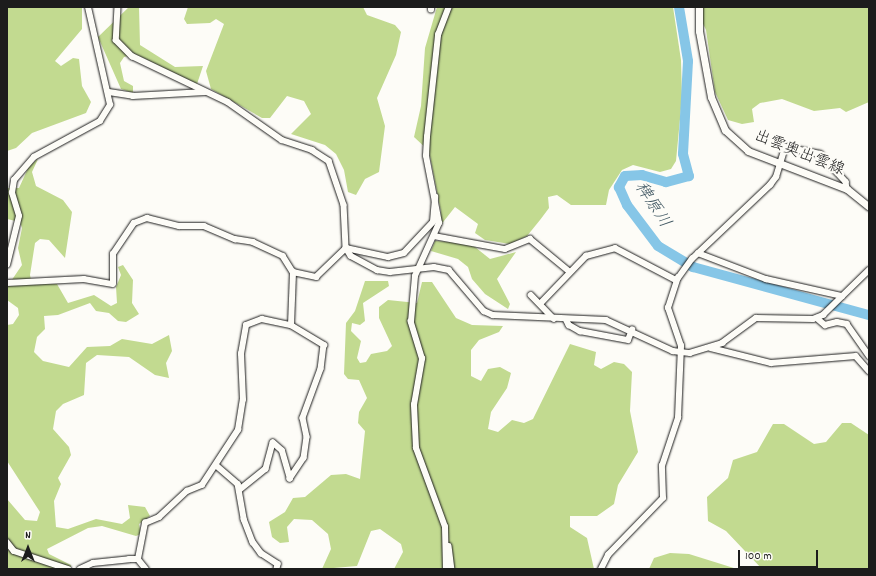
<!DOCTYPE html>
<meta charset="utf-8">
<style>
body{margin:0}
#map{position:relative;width:876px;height:576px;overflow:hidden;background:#fdfcf7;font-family:Dekko,"Klee One",sans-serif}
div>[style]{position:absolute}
.green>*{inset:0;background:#c2da90}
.river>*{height:10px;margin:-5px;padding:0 5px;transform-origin:5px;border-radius:5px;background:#86c6e7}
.roads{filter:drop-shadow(0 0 1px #1c1c1c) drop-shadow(0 0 1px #1c1c1c)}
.minor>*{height:5.5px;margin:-2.75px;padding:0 2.75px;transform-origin:2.75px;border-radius:2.75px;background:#fdfcf7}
.major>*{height:7px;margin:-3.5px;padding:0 3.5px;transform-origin:3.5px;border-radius:3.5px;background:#fdfcf7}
span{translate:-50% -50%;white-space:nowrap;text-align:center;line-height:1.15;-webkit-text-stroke:4px #fdfcf7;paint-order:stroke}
.street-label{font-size:16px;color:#1c1c1c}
.water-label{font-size:17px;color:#415863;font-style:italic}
.frame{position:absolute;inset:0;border:8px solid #1c1c1c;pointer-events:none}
.north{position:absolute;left:8px;top:528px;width:40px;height:40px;-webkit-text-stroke:3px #fdfcf7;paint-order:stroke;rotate:0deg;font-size:11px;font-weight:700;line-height:16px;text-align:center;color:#1c1c1c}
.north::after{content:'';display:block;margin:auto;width:14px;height:18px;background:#1c1c1c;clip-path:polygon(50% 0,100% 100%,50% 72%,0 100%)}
.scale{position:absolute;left:738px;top:550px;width:80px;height:18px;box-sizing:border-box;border:2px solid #1c1c1c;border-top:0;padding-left:5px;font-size:12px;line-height:14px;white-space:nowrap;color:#1c1c1c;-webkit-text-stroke:3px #fdfcf7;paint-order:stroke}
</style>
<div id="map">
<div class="green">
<i style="clip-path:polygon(7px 7px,82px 7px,82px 29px,55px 61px,61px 66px,73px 58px,79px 59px,82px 86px,91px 102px,86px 113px,32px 133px,16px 148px,7px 151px)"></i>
<i style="clip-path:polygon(129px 7px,139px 7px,140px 45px,175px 67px,203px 66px,197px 84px,135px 54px,124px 57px,120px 63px,124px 81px,133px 86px,133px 93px,121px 89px,98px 37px)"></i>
<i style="clip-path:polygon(188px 7px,363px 7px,367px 15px,395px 25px,401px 32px,396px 55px,377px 98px,385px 126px,379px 172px,365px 179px,356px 195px,348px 192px,344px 170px,336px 154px,325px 145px,291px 134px,311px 114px,304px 101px,287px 96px,270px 118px,262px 118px,211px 89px,206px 71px,224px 24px,216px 19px,210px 23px,187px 24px,184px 19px)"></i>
<i style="clip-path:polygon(437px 7px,673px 7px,681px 60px,682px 98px,676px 161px,671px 169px,660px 172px,633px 165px,622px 170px,609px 190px,606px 205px,571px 205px,557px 195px,548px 197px,549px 208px,540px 220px,527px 236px,510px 244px,485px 240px,475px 233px,478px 224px,455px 207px,440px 226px,441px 212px,429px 151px,414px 137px,421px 106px,425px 48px)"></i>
<i style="clip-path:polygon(695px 7px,869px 7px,869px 102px,846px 112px,840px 108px,814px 111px,782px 99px,760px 103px,752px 109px,754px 122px,742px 124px,728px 120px,715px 92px,706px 30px)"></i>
<i style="clip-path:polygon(38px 159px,32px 172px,36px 186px,63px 200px,72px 212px,65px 258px,49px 240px,40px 239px,35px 243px,30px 275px,32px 284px,57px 284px,68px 303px,94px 295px,111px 306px,117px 303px,116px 287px,121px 275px,118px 267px,123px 265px,133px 280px,132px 303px,139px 314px,126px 322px,118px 321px,109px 313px,96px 311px,90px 303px,58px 315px,44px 316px,45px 329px,37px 337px,34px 352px,43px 361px,69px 367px,87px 347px,110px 346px,122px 339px,152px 344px,169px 335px,172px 351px,166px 363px,169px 378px,155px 375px,129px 357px,97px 355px,86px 363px,84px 395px,63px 404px,56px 411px,53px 429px,69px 447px,71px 455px,58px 478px,61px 484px,54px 501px,56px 527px,68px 529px,96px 519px,122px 524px,130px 518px,128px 505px,145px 507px,150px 516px,139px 524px,141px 534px,136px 536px,102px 526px,88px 528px,47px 549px,49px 554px,71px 565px,70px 569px,7px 569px,7px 499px,25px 520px,37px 521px,40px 512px,7px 461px,7px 325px,13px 324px,19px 315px,18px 308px,7px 300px,7px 287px,22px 265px,18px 248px,22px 228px,20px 222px,7px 219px,7px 188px,19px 188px,29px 166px)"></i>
<i style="clip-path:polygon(435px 241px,470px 243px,490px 259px,516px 252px,497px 279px,510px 304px,508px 309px,485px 294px,472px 279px,468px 267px,458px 259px,431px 251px)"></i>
<i style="clip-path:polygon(365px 281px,388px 281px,389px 286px,363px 303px,365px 321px,360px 325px,352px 323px,351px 331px,361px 341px,357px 358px,360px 363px,366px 362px,371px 354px,387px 351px,392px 346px,379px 318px,379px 307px,388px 300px,417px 303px,422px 282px,432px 282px,456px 318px,472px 325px,503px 326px,499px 332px,479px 340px,471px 350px,471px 376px,481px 381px,488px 369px,500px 367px,511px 373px,507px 388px,491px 412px,488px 429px,498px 432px,512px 420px,524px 423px,533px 419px,570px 344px,596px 352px,594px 365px,601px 369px,614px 362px,624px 364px,632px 372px,630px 411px,638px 452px,618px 485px,614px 504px,597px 516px,570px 516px,570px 527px,587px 538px,594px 569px,394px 569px,403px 552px,401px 544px,380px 529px,371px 531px,357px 566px,322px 569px,331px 549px,328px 534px,312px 520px,294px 519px,287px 527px,289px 542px,280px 543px,272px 537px,269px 522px,285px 512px,293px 498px,305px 497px,331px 475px,346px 474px,360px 479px,365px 431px,358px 423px,359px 412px,367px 398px,359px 380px,348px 379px,344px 374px,346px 323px,355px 311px)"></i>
<i style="clip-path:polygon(842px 423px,851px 423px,869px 435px,869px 569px,762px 569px,726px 531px,708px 521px,707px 497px,728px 478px,733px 460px,757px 452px,773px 424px,784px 424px,814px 444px,826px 442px)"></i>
<i style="clip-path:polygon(670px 553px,689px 554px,737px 569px,649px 569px,654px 558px)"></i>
</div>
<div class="river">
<i style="left:679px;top:7px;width:55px;rotate:80.5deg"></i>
<i style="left:688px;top:61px;width:93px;rotate:93.1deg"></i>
<i style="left:683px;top:154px;width:23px;rotate:75deg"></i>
<i style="left:689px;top:176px;width:24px;rotate:165deg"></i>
<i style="left:666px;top:182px;width:25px;rotate:-164deg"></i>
<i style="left:642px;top:175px;width:17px;rotate:177deg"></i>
<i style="left:625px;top:176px;width:13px;rotate:119deg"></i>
<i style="left:619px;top:187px;width:20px;rotate:66deg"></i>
<i style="left:627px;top:205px;width:51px;rotate:52.9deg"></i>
<i style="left:658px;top:246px;width:41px;rotate:31deg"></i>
<i style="left:693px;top:267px;width:182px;rotate:15.3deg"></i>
</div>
<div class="roads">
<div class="minor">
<i style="left:118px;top:7px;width:33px;rotate:93deg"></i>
<i style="left:116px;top:40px;width:23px;rotate:45deg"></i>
<i style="left:132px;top:56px;width:106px;rotate:25.6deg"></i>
<i style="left:228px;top:102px;width:66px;rotate:35.1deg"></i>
<i style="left:282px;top:140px;width:32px;rotate:18deg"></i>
<i style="left:312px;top:150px;width:20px;rotate:33deg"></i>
<i style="left:329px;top:161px;width:46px;rotate:71.2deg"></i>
<i style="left:344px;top:205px;width:43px;rotate:87.3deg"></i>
<i style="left:346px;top:248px;width:9px;rotate:58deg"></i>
<i style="left:351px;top:256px;width:30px;rotate:28deg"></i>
<i style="left:377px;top:270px;width:13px;rotate:9deg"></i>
<i style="left:390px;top:272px;width:44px;rotate:-6.5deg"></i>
<i style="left:434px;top:267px;width:15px;rotate:11deg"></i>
<i style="left:449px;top:270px;width:54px;rotate:49.5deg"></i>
<i style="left:484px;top:311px;width:10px;rotate:24deg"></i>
<i style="left:493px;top:315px;width:113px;rotate:2.5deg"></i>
<i style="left:606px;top:320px;width:74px;rotate:24.8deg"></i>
<i style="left:673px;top:351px;width:17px;rotate:7deg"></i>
<i style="left:690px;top:353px;width:34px;rotate:-17deg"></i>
<i style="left:722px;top:343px;width:42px;rotate:-36.3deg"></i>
<i style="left:756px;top:318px;width:57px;rotate:1deg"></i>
<i style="left:813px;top:319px;width:11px;rotate:-22deg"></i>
<i style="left:823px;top:315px;width:64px;rotate:-44.4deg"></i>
<i style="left:431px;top:10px;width:3px;rotate:-90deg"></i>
<i style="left:109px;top:92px;width:24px;rotate:9deg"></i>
<i style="left:133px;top:96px;width:72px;rotate:-3.2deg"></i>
<i style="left:434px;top:236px;width:72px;rotate:10.4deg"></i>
<i style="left:505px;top:249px;width:27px;rotate:-22deg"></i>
<i style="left:530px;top:239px;width:50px;rotate:39.4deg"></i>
<i style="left:698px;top:253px;width:73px;rotate:20.9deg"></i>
<i style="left:766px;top:279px;width:78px;rotate:12.6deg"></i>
<i style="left:7px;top:265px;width:50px;rotate:-76.2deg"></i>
<i style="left:19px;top:216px;width:24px;rotate:-107deg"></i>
<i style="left:12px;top:193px;width:13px;rotate:-81deg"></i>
<i style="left:14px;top:180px;width:30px;rotate:-49deg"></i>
<i style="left:34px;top:157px;width:75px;rotate:-28.6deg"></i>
<i style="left:100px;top:121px;width:19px;rotate:-58deg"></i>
<i style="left:110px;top:105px;width:100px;rotate:-102.7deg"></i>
<i style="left:7px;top:283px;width:77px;rotate:-3deg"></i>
<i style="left:84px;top:279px;width:29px;rotate:10deg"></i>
<i style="left:113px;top:284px;width:30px;rotate:-90deg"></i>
<i style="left:113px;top:254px;width:37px;rotate:-56deg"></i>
<i style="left:134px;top:223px;width:14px;rotate:-21deg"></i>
<i style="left:147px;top:218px;width:33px;rotate:14deg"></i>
<i style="left:179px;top:226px;width:25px"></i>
<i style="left:204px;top:226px;width:34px;rotate:23deg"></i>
<i style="left:235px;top:239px;width:18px;rotate:9deg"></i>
<i style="left:253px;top:242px;width:33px;rotate:25deg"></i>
<i style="left:283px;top:256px;width:19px;rotate:58deg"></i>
<i style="left:293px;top:272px;width:24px;rotate:12deg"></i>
<i style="left:316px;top:277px;width:42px;rotate:-44deg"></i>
<i style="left:346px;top:248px;width:43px;rotate:12.1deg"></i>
<i style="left:388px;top:257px;width:16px;rotate:-14deg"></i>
<i style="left:404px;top:253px;width:42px;rotate:-46.9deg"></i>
<i style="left:433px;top:222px;width:25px;rotate:-85deg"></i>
<i style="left:531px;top:295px;width:33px;rotate:46deg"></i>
<i style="left:541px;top:303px;width:65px;rotate:-46.2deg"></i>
<i style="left:586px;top:256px;width:30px;rotate:-15deg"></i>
<i style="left:615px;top:248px;width:69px;rotate:27.7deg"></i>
<i style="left:817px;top:318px;width:11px;rotate:41deg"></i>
<i style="left:825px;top:325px;width:12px;rotate:-14deg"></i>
<i style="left:837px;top:322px;width:10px;rotate:11deg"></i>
<i style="left:847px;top:324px;width:39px;rotate:55deg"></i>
<i style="left:566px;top:319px;width:7px;rotate:63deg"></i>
<i style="left:569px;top:325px;width:13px;rotate:29deg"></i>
<i style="left:580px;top:331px;width:49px;rotate:10.6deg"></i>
<i style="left:628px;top:340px;width:11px;rotate:-68deg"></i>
<i style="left:291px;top:325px;width:53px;rotate:-87.8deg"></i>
<i style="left:711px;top:348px;width:62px;rotate:14deg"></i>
<i style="left:771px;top:363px;width:85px;rotate:-4.7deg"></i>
<i style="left:856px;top:356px;width:20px;rotate:49deg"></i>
<i style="left:216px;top:465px;width:29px;rotate:41deg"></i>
<i style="left:238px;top:484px;width:36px;rotate:80deg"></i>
<i style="left:244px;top:519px;width:25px;rotate:69deg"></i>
<i style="left:253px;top:542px;width:14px;rotate:54deg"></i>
<i style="left:261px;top:553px;width:20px;rotate:33deg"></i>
<i style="left:278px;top:564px;width:5px;rotate:101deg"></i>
<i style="left:7px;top:542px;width:11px;rotate:52deg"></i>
<i style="left:14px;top:551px;width:57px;rotate:18.4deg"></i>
<i style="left:449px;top:546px;width:23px;rotate:83deg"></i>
<i style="left:138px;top:559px;width:37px;rotate:-79deg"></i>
<i style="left:145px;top:523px;width:15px;rotate:-23deg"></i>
<i style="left:159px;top:517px;width:38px;rotate:-43deg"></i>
<i style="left:187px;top:491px;width:16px;rotate:-22deg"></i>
<i style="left:202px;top:485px;width:66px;rotate:-56.8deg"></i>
<i style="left:238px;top:430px;width:30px;rotate:-81deg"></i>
<i style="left:243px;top:400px;width:46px;rotate:-92.5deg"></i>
<i style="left:241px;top:354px;width:29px;rotate:-80deg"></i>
<i style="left:246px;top:325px;width:17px;rotate:-21deg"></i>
<i style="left:262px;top:319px;width:30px;rotate:12deg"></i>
<i style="left:291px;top:325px;width:39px;rotate:31deg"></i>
<i style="left:324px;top:345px;width:24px;rotate:97deg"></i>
<i style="left:321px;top:369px;width:52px;rotate:110.2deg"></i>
<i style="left:303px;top:418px;width:19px;rotate:78deg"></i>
<i style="left:307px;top:437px;width:21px;rotate:98deg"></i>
<i style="left:304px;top:458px;width:25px;rotate:124deg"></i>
<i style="left:290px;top:479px;width:29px;rotate:-106deg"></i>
<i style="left:282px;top:451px;width:12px;rotate:-138deg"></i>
<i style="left:273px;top:443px;width:27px;rotate:105deg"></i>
<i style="left:266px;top:469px;width:33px;rotate:141deg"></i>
<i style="left:80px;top:569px;width:14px;rotate:-25deg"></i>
<i style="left:93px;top:563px;width:36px;rotate:-6deg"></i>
<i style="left:129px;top:559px;width:9px"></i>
<i style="left:138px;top:559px;width:13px;rotate:51deg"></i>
<i style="left:446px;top:569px;width:42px;rotate:-91.4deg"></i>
<i style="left:445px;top:527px;width:84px;rotate:-110.2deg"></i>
<i style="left:416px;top:448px;width:43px;rotate:-92.7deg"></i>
<i style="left:414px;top:405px;width:47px;rotate:-80.1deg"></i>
<i style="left:422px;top:359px;width:39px;rotate:-107deg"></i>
<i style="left:411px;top:322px;width:46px;rotate:-85deg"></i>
<i style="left:415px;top:276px;width:58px;rotate:-65.6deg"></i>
<i style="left:439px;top:223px;width:68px;rotate:-101deg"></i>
<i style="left:426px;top:156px;width:19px;rotate:-87deg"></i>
<i style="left:427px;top:137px;width:103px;rotate:-83.8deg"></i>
<i style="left:438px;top:35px;width:30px;rotate:-69deg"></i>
<i style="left:601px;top:569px;width:16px;rotate:-63deg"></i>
<i style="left:608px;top:555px;width:79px;rotate:-46deg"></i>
<i style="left:663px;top:498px;width:32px;rotate:-92deg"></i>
<i style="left:662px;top:466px;width:51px;rotate:-71.6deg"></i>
<i style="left:678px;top:418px;width:72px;rotate:-87.6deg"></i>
<i style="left:681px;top:346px;width:40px;rotate:-108.9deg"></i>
<i style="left:668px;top:308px;width:32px;rotate:-72deg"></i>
<i style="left:678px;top:278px;width:24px;rotate:-54deg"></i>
<i style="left:692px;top:259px;width:108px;rotate:-43.5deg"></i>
<i style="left:770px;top:185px;width:10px;rotate:-53deg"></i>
<i style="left:776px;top:177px;width:31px;rotate:-73deg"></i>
<i style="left:785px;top:147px;width:36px;rotate:11deg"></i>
<i style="left:820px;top:154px;width:38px;rotate:47deg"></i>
<i style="left:846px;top:182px;width:7px;rotate:82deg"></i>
</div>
<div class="major">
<i style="left:699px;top:7px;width:24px;rotate:90deg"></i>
<i style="left:699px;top:31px;width:67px;rotate:79.7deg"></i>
<i style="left:711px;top:97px;width:36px;rotate:67deg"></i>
<i style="left:725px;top:130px;width:31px;rotate:42deg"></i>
<i style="left:748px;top:151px;width:106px;rotate:21deg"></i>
<i style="left:847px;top:189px;width:28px;rotate:39deg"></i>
</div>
</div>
<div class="street-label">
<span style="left:799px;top:154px;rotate:22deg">出雲奥出雲線</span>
</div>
<div class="water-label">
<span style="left:651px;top:206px;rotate:57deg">稗原川</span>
</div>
<div class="frame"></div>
<div class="north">N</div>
<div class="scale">100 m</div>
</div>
